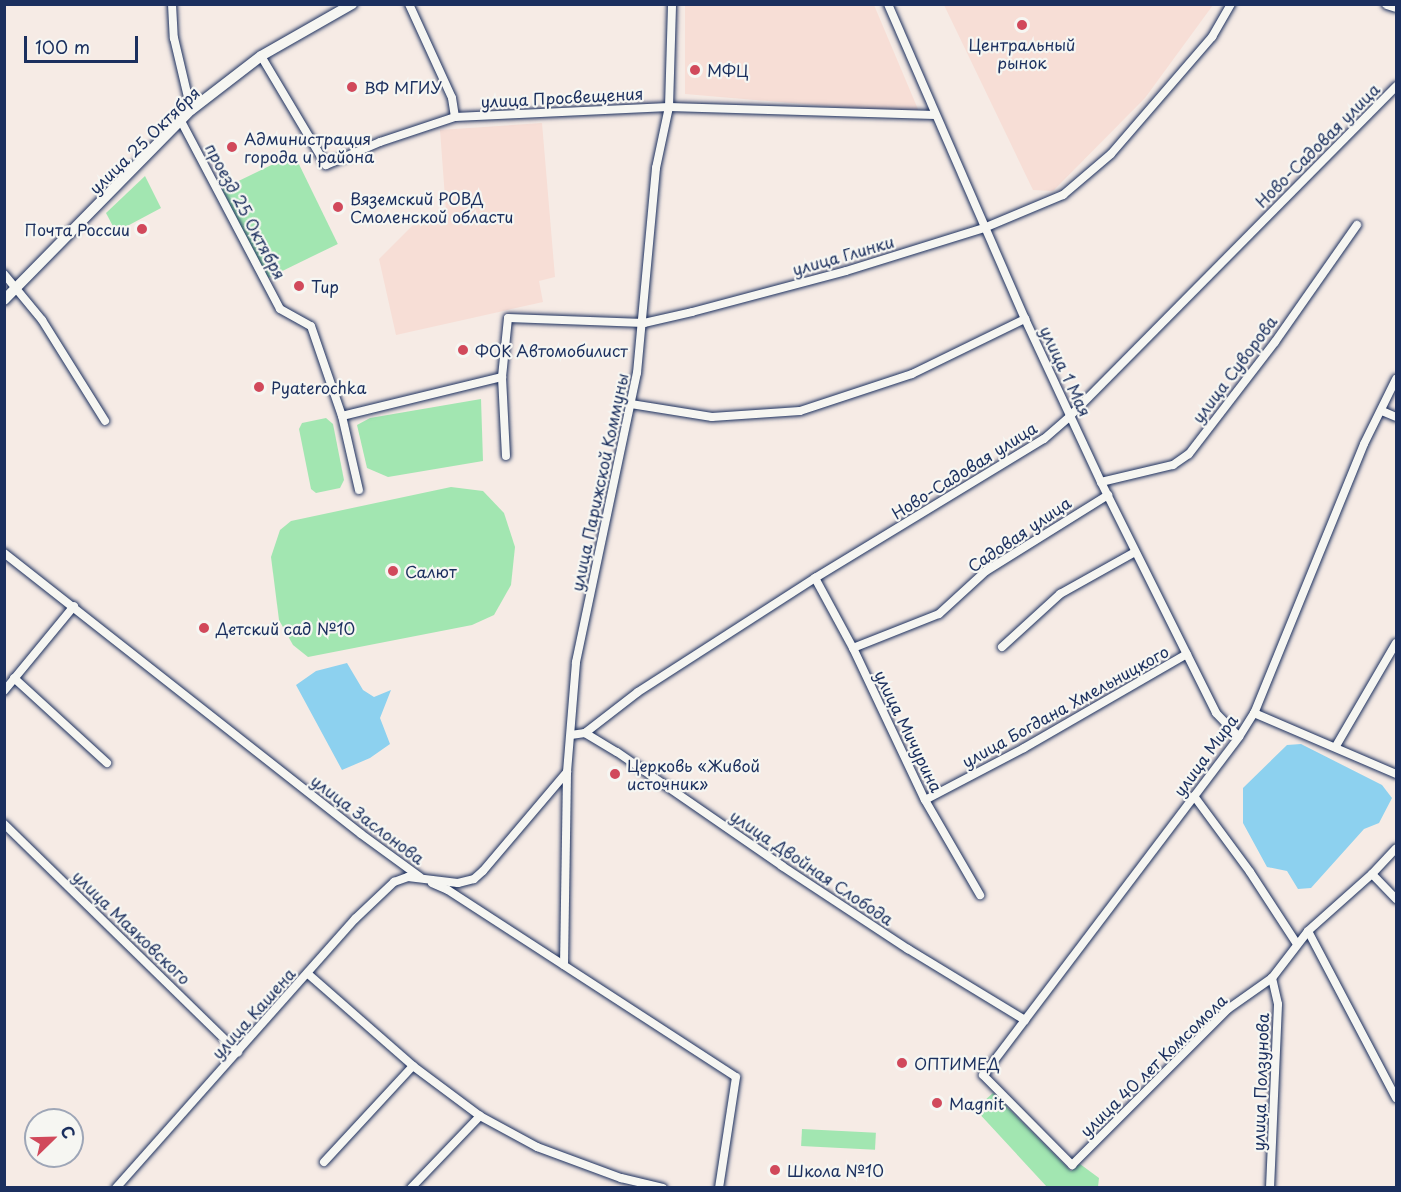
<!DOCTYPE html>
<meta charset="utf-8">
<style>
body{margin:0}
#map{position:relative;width:1401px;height:1192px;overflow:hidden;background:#f6ebe5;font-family:"Playpen Sans",sans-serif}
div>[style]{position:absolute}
.built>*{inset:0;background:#f7ded6}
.green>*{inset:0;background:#a2e6b1;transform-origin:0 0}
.water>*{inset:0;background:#8dd1ef}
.roads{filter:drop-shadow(0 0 2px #1b2f5e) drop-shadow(0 0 2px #1b2f5e)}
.minor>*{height:8px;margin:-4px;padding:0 4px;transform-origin:4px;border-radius:4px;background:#f6f6f2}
.major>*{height:10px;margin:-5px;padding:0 5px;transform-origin:5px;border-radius:5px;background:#f6f6f2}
.dots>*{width:16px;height:16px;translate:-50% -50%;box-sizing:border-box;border:3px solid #f6f6f2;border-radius:50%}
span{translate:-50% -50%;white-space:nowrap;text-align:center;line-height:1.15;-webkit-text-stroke:4.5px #f6f6f2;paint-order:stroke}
.poi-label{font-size:16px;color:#1b2f5e}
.left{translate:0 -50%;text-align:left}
.right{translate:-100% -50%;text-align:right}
.street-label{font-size:16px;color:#1b2f5e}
.frame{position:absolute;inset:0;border:6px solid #1b2f5e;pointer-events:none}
.north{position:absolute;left:24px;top:1108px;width:60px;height:60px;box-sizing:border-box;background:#f6f6f2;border:2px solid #9ea6b7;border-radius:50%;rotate:67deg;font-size:16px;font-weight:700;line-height:24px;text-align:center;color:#1b2f5e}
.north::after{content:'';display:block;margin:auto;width:21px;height:27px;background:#d1495b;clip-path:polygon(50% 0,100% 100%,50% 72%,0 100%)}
.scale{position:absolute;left:24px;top:36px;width:114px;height:27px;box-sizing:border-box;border:3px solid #1b2f5e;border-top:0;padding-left:8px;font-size:18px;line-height:21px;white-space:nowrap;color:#1b2f5e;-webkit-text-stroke:4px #f6f6f2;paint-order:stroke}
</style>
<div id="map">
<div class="built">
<i style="clip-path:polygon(685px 5px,874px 5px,920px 114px,685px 94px)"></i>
<i style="clip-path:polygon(944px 5px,1213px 5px,1145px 98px,1053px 191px,1033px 190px)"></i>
<i style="clip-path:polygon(542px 123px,555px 277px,539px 281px,543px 302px,396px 335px,379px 259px,413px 225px,446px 211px,440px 130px)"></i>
</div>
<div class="green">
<i style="left:294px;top:154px;width:100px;height:80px;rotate:64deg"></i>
<i style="clip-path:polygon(145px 176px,161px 208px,116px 232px,106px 213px)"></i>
<i style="clip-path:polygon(481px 399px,483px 461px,388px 477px,367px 468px,357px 425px,370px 418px)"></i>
<i style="clip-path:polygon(326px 418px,333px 424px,344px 480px,340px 488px,316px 493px,311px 489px,299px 429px,302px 423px)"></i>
<i style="clip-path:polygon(451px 487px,483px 491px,504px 513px,515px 547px,511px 585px,494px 615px,472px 625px,308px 657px,293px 645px,279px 620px,271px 557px,280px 530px,291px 521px)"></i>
<i style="clip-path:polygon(993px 1093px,1071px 1171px,1080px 1164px,1099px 1178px,1098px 1187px,1047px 1187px,975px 1109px)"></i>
<i style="left:802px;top:1129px;width:74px;height:17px;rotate:3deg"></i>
</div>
<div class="water">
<i style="clip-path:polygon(347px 663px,363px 690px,374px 697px,391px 690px,380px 718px,390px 744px,370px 758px,342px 770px,296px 685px,316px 671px)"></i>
<i style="clip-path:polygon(1301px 744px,1382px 785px,1392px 798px,1379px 823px,1364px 829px,1311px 888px,1298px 889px,1287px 871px,1267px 867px,1243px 823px,1243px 788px,1287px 745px)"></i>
</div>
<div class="roads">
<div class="minor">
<i style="left:172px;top:4px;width:34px;rotate:87deg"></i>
<i style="left:174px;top:38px;width:74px;rotate:76.7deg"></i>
<i style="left:409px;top:4px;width:103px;rotate:65.4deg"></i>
<i style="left:452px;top:98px;width:19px;rotate:81deg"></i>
<i style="left:888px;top:4px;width:344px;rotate:66.5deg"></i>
<i style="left:1025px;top:319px;width:180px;rotate:65deg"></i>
<i style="left:1101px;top:482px;width:258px;rotate:63.5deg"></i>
<i style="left:1216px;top:713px;width:33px;rotate:46deg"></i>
<i style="left:261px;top:56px;width:127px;rotate:59.2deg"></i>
<i style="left:326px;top:165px;width:59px;rotate:-23.1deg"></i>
<i style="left:380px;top:142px;width:79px;rotate:-18.4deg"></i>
<i style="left:455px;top:117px;width:214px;rotate:-2.7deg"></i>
<i style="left:669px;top:107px;width:266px;rotate:1.7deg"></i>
<i style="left:181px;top:121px;width:212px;rotate:62.2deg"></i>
<i style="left:280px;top:309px;width:35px;rotate:29deg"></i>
<i style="left:311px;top:326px;width:95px;rotate:71deg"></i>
<i style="left:342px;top:416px;width:165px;rotate:-13.7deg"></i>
<i style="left:4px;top:274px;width:60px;rotate:50.4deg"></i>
<i style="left:42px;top:320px;width:119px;rotate:58deg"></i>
<i style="left:1396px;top:379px;width:72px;rotate:116.2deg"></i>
<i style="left:1364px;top:444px;width:291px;rotate:112.2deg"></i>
<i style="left:1254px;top:713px;width:28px;rotate:122deg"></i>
<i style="left:1239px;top:737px;width:424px;rotate:127.1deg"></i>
<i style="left:983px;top:1075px;width:127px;rotate:45.3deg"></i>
<i style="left:1072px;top:1165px;width:221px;rotate:-45deg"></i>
<i style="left:1228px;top:1009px;width:54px;rotate:-35.2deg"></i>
<i style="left:1272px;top:978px;width:59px;rotate:-52.5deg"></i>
<i style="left:1308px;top:931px;width:86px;rotate:-41.7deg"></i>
<i style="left:1372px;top:874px;width:35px;rotate:-47deg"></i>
<i style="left:631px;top:404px;width:82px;rotate:9.1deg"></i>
<i style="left:712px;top:417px;width:88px;rotate:-3.9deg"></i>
<i style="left:800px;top:411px;width:118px;rotate:-18.3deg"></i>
<i style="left:912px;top:374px;width:126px;rotate:-26deg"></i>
<i style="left:1382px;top:411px;width:15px;rotate:23deg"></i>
<i style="left:342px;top:416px;width:76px;rotate:77.1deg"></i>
<i style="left:506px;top:456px;width:79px;rotate:-92.9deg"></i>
<i style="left:502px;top:377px;width:59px;rotate:-84.2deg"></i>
<i style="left:508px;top:318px;width:136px;rotate:2.1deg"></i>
<i style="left:644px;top:323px;width:49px;rotate:-12.9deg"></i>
<i style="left:692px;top:312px;width:159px;rotate:-14.9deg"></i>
<i style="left:846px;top:271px;width:145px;rotate:-17.3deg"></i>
<i style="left:984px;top:228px;width:86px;rotate:-22.7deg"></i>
<i style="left:1063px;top:195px;width:63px;rotate:-40.5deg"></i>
<i style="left:1111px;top:154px;width:155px;rotate:-49.2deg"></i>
<i style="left:1212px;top:37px;width:38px;rotate:-60deg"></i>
<i style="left:1101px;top:482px;width:74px;rotate:-13.3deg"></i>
<i style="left:1173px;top:465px;width:19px;rotate:-35deg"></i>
<i style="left:1189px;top:454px;width:141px;rotate:-52.5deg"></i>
<i style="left:1275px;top:342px;width:143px;rotate:-55deg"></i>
<i style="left:4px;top:553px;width:454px;rotate:38.2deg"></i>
<i style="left:361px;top:834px;width:73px;rotate:36.1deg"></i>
<i style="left:815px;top:578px;width:80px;rotate:61.5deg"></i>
<i style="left:853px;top:648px;width:168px;rotate:64.7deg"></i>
<i style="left:925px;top:800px;width:110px;rotate:59.9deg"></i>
<i style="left:1002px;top:647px;width:79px;rotate:-42.4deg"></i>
<i style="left:1060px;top:594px;width:86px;rotate:-29.2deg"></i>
<i style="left:853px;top:648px;width:92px;rotate:-21.6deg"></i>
<i style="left:939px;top:614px;width:64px;rotate:-42.5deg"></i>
<i style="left:986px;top:571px;width:144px;rotate:-31.9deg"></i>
<i style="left:14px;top:678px;width:126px;rotate:42.4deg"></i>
<i style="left:4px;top:691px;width:110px;rotate:-50.5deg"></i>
<i style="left:1254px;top:713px;width:155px;rotate:23.2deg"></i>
<i style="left:585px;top:733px;width:37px;rotate:31deg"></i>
<i style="left:617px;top:752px;width:201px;rotate:34.6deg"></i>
<i style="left:782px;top:866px;width:151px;rotate:33.4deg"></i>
<i style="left:908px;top:949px;width:137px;rotate:31.3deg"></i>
<i style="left:571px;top:735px;width:14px;rotate:-8deg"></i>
<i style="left:585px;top:733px;width:67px;rotate:-37.7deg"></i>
<i style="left:638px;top:692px;width:211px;rotate:-32.8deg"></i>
<i style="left:815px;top:578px;width:268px;rotate:-31.3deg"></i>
<i style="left:1044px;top:439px;width:35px;rotate:-41deg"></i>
<i style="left:1070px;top:416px;width:464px;rotate:-45.3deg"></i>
<i style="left:1336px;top:746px;width:119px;rotate:-59.8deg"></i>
<i style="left:1194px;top:796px;width:94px;rotate:53.6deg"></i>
<i style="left:1250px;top:872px;width:86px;rotate:56.9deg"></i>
<i style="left:925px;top:800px;width:112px;rotate:-27.7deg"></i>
<i style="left:1024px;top:748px;width:188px;rotate:-30deg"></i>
<i style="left:4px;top:824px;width:327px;rotate:44.3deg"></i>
<i style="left:1372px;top:874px;width:35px;rotate:46deg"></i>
<i style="left:432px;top:883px;width:17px;rotate:24deg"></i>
<i style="left:448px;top:890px;width:343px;rotate:33deg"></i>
<i style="left:736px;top:1077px;width:112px;rotate:98.7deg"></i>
<i style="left:1308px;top:931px;width:189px;rotate:62.2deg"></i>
<i style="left:564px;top:965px;width:193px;rotate:-89.1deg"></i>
<i style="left:308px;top:974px;width:140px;rotate:41.2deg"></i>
<i style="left:413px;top:1066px;width:84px;rotate:36.7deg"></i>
<i style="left:480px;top:1116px;width:65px;rotate:28.5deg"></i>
<i style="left:537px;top:1147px;width:90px;rotate:20.3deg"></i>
<i style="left:621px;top:1178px;width:43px;rotate:13.4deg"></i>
<i style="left:324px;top:1162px;width:131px;rotate:-47.2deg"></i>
<i style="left:116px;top:1188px;width:360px;rotate:-48.4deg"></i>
<i style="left:355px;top:919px;width:54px;rotate:-43.5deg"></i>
<i style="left:394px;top:882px;width:15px;rotate:-20deg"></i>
<i style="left:408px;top:877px;width:50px;rotate:6.8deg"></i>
<i style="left:458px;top:883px;width:16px;rotate:-14deg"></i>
<i style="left:474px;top:879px;width:12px;rotate:-42deg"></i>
<i style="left:483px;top:871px;width:130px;rotate:-49.7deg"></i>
<i style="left:567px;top:772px;width:110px;rotate:-85.3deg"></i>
<i style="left:576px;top:662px;width:295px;rotate:-78.1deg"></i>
<i style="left:637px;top:373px;width:206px;rotate:-84.7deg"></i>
<i style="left:656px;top:168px;width:62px;rotate:-78deg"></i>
<i style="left:669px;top:107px;width:103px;rotate:-88.3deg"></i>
<i style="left:411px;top:1188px;width:100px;rotate:-46.2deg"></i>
<i style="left:1270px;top:1188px;width:184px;rotate:-87.5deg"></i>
<i style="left:1278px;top:1004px;width:27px;rotate:-103deg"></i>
</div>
<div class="major">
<i style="left:1387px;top:4px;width:9px;rotate:18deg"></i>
<i style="left:4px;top:300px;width:267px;rotate:-45.5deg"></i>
<i style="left:191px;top:110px;width:88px;rotate:-37.6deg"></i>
<i style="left:261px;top:56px;width:105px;rotate:-29.7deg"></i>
</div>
</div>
<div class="dots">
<i style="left:1022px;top:25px;background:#d1495b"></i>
<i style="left:695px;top:70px;background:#d1495b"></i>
<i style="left:352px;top:87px;background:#d1495b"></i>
<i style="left:232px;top:147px;background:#d1495b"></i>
<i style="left:338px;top:207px;background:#d1495b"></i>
<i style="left:142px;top:229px;background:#d1495b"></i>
<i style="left:299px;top:286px;background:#d1495b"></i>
<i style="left:463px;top:350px;background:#d1495b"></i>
<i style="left:259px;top:387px;background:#d1495b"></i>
<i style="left:393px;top:571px;background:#d1495b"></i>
<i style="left:204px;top:628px;background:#d1495b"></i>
<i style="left:615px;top:774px;background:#d1495b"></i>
<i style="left:902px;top:1063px;background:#d1495b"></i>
<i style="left:937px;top:1103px;background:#d1495b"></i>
<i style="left:775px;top:1170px;background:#d1495b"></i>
</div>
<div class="poi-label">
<span style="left:1022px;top:53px">Центральный<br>рынок</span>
<span class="left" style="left:707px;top:70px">МФЦ</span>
<span class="left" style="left:364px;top:87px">ВФ МГИУ</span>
<span class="left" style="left:244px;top:147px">Администрация<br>города и района</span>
<span class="left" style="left:350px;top:207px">Вяземский РОВД<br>Смоленской области</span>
<span class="right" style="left:130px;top:229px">Почта России</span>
<span class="left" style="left:311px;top:286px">Тир</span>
<span class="left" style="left:475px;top:350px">ФОК Автомобилист</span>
<span class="left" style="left:271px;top:387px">Pyaterochka</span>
<span class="left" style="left:405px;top:571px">Салют</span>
<span class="left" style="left:216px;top:628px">Детский сад №10</span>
<span class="left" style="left:627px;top:774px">Церковь «Живой<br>источник»</span>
<span class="left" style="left:914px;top:1063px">ОПТИМЕД</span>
<span class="left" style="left:949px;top:1103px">Magnit</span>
<span class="left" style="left:787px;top:1170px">Школа №10</span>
</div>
<div class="street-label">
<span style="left:562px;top:97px;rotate:-3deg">улица Просвещения</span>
<span style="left:144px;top:140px;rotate:-44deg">улица 25 Октября</span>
<span style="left:1317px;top:145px;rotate:-45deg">Ново-Садовая улица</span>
<span style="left:246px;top:211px;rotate:62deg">проезд 25 Октября</span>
<span style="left:843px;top:255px;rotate:-16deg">улица Глинки</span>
<span style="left:1234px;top:369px;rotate:-53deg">улица Суворова</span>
<span style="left:1066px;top:371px;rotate:65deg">улица 1 Мая</span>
<span style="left:964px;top:470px;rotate:-32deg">Ново-Садовая улица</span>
<span style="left:599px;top:482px;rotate:-78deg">улица Парижской Коммуны</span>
<span style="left:1019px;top:534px;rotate:-34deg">Садовая улица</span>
<span style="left:1065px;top:706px;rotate:-29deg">улица Богдана Хмельницкого</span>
<span style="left:909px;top:731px;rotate:64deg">улица Мичурина</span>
<span style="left:1205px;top:755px;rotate:-54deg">улица Мира</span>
<span style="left:368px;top:819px;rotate:37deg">улица Заслонова</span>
<span style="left:812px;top:867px;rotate:34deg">улица Двойная Слобода</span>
<span style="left:132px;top:927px;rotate:44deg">улица Маяковского</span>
<span style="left:253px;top:1013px;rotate:-48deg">улица Кашена</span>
<span style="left:1153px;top:1065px;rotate:-44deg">улица 40 лет Комсомола</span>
<span style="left:1260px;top:1082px;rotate:-88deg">улица Ползунова</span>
</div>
<div class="frame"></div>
<div class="north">С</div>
<div class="scale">100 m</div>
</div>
